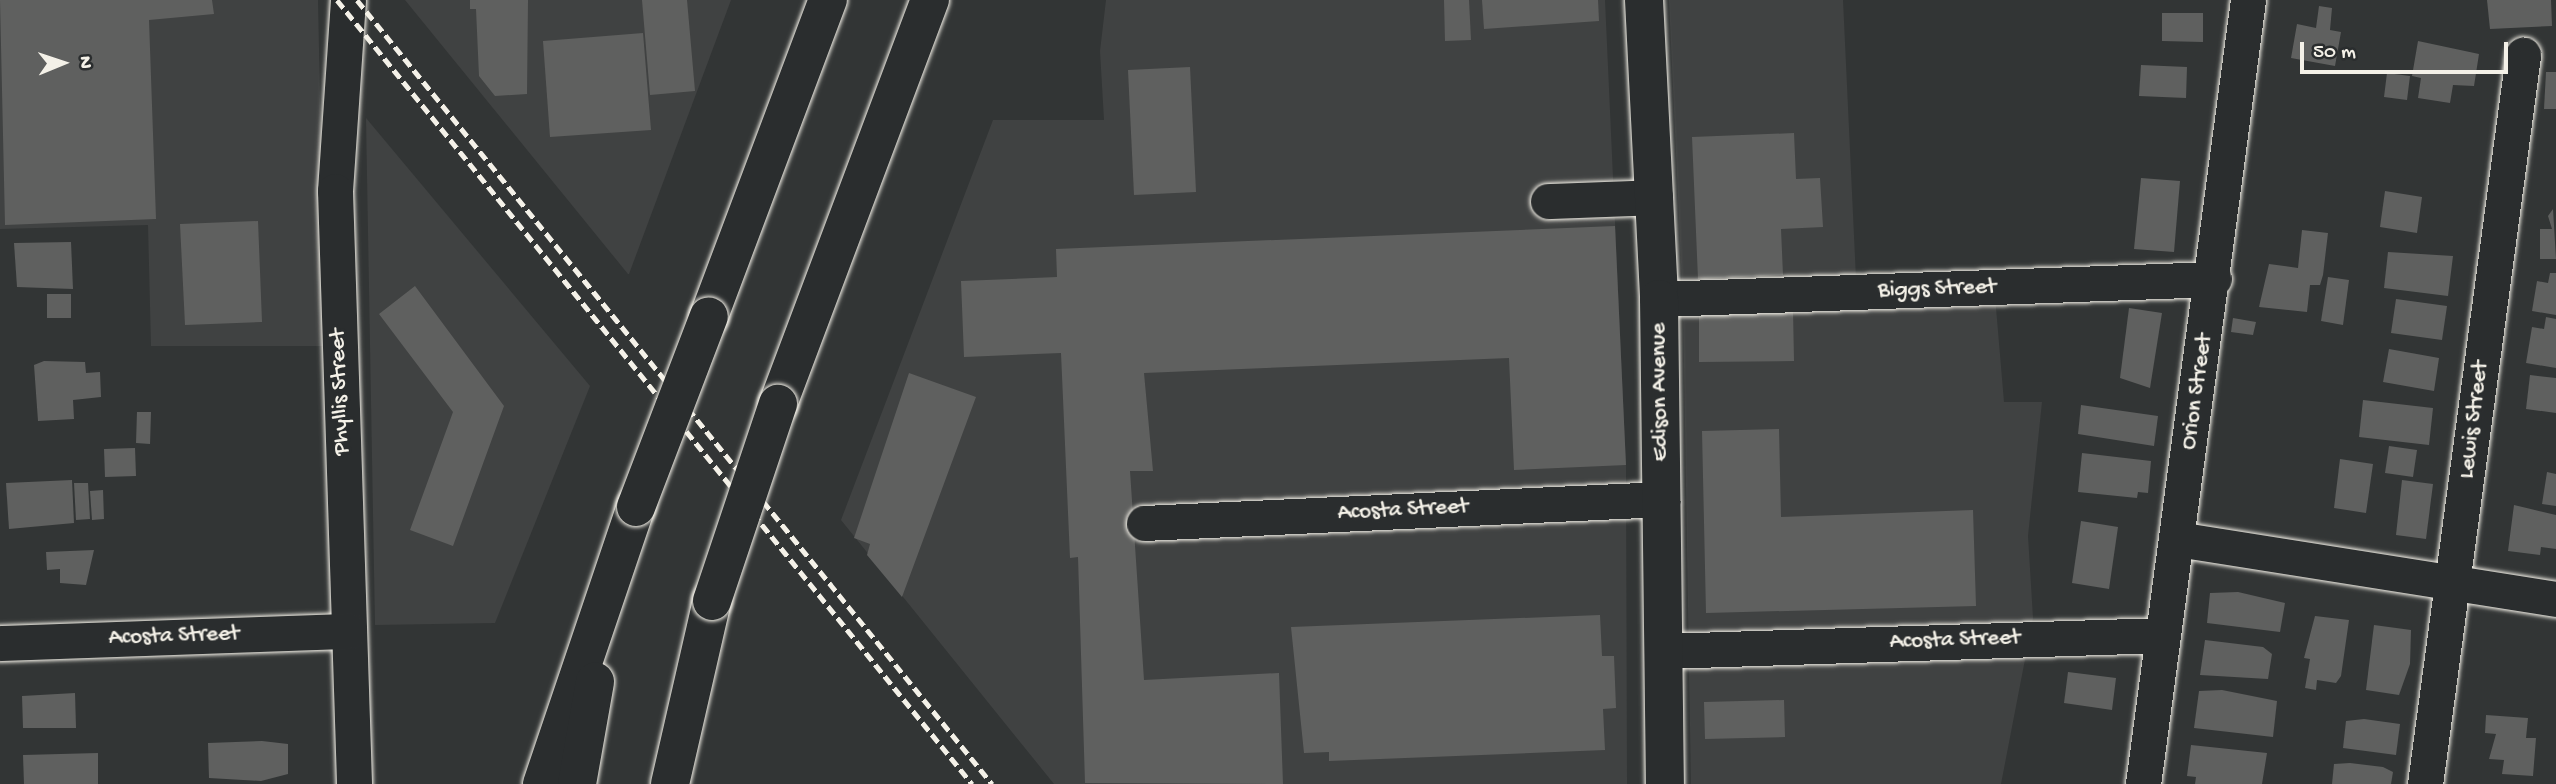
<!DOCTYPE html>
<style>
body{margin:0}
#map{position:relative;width:2556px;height:784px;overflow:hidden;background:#323535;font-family:"Gochi Hand",sans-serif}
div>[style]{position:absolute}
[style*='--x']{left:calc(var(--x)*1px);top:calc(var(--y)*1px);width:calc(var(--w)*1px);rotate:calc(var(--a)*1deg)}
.built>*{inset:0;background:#404242}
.building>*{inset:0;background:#5f605f}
.roads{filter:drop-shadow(0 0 2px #f4f1e8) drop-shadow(0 0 2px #f4f1e8)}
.minor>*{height:35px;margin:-17.5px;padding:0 17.5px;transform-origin:17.5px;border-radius:17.5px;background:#2a2d2e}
.major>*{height:38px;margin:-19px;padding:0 19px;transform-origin:19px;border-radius:19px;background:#2a2d2e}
.highway>*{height:38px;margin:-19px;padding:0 19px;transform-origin:19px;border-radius:19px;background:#2a2d2e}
.rail>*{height:5px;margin-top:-2.5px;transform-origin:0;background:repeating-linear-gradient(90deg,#f4f1e8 0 10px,transparent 0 15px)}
.bridges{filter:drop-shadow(0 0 2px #f4f1e8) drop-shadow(0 0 2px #f4f1e8)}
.highway-bridge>*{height:38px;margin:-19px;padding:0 19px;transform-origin:19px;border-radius:19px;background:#2a2d2e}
span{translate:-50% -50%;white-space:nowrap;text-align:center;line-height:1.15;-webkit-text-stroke:6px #2a2d2e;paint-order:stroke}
.street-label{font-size:23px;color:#f4f1e8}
.north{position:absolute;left:28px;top:28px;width:70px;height:70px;-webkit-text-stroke:5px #2a2d2e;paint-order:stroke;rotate:88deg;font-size:19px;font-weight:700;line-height:28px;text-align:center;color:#f4f1e8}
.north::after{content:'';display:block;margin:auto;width:24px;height:32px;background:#f4f1e8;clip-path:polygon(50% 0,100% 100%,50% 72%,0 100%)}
.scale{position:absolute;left:2300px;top:42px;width:208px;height:32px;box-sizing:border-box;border:4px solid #f4f1e8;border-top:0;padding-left:9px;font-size:21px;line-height:24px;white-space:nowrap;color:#f4f1e8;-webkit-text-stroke:5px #2a2d2e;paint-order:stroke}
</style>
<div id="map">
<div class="built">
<i style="clip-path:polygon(0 0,318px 0,325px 346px,151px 346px,148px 225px,0 229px)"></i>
<i style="clip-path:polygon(405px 0,731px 0,629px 274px,628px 274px)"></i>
<i style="clip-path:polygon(1106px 0,1605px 0,1626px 466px,1627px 784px,1054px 784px,841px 520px,993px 120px,1104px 120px,1100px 51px)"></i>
<i style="clip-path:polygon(1669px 0,1843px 0,1857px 300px,1995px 296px,2004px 402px,2042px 402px,2028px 536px,2033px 618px,2001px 784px,1691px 784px,1683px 306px)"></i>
<i style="clip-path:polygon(366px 118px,590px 386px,495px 623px,375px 625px)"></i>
</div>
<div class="building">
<i style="clip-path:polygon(0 0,212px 0,214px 14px,149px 20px,156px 219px,5px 225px)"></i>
<i style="clip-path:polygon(470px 0,528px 0,527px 94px,495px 96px,479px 76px,476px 9px,470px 9px)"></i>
<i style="clip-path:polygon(642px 0,687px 0,695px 91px,650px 95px)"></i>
<i style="clip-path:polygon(1444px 0,1469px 0,1471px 40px,1445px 41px)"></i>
<i style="clip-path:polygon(1482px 0,1598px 0,1599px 21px,1484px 29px)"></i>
<i style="clip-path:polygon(2487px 0,2551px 0,2552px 26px,2490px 29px)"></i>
<i style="clip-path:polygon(2319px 6px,2332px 8px,2330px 30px,2341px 32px,2335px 66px,2291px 58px,2297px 24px,2316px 28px)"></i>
<i style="clip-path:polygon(2162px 13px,2203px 13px,2203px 42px,2162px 41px)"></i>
<i style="clip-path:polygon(643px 33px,651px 130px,550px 137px,543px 41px)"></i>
<i style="clip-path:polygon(2418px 41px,2479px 54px,2474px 86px,2453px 85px,2450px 103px,2418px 98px,2421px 78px,2412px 76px)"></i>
<i style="clip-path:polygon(2141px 65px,2187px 67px,2186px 98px,2139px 96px)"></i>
<i style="clip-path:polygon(1190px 67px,1196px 192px,1134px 195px,1128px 70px)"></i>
<i style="clip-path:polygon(2546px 72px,2556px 72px,2556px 109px,2544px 109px)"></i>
<i style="clip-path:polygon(2387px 73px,2410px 76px,2407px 100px,2384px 97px)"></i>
<i style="clip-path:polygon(1794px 133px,1796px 179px,1820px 178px,1823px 227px,1781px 229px,1783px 275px,1698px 279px,1692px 137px)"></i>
<i style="clip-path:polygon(2141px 178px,2180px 181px,2174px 252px,2134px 249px)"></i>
<i style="clip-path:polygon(2385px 191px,2422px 197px,2417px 233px,2380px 227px)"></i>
<i style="clip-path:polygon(2553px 209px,2556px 259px,2540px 259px,2540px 229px,2552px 229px,2548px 216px)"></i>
<i style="clip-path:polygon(258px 221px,262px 322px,185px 325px,180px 224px)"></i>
<i style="clip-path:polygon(1615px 226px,1626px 465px,1514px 470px,1509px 358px,1144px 373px,1153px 471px,1130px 471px,1144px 680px,1279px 673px,1283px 784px,1085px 783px,1078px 557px,1070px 558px,1061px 353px,964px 357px,961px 281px,1057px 277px,1056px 249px)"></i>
<i style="clip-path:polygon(2302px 230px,2328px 233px,2323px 275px,2320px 285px,2310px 285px,2307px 312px,2259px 307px,2269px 264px,2298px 268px)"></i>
<i style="clip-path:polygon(71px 242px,73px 289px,17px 287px,14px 243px)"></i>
<i style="clip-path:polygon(2388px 252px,2453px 256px,2448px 296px,2384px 288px)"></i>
<i style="clip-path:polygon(2550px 273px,2556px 273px,2556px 315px,2532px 311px,2537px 281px,2548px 283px)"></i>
<i style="clip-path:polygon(2328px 277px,2349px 280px,2343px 325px,2321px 321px)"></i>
<i style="clip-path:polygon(415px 286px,504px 406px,453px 546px,410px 530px,453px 412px,379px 314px)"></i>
<i style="clip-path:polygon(47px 294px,71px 294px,71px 318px,47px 318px)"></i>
<i style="clip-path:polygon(2396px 299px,2447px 306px,2442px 340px,2391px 333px)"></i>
<i style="clip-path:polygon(2129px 308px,2162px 313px,2150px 388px,2120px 378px)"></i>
<i style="clip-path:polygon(1793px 311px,1794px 361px,1699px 362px,1699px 312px)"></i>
<i style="clip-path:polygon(2546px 317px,2556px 319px,2556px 368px,2526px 363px,2532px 327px,2544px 329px)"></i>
<i style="clip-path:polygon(2233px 318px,2256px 322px,2253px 335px,2231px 332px)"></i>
<i style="clip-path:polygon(2389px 349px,2439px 358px,2434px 391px,2383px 382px)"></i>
<i style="clip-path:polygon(44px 361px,85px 362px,86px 373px,100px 372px,101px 397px,73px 400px,74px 419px,38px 421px,34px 365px)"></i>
<i style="clip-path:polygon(909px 373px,976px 397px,902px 597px,867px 555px,870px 544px,854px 538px)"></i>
<i style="clip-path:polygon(2530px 375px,2556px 378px,2556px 413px,2526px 409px)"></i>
<i style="clip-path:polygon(2363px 400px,2433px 408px,2429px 445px,2359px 437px)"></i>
<i style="clip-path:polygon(2081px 405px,2158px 416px,2154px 446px,2078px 434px)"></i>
<i style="clip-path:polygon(137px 412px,151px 412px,150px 444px,136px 443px)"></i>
<i style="clip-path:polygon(1779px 429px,1781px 517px,1973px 510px,1976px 606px,1706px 613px,1702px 431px)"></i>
<i style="clip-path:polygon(2389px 446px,2417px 450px,2413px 477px,2385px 473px)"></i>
<i style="clip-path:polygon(135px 448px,136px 476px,105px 477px,104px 449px)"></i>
<i style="clip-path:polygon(2082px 453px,2151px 461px,2148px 493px,2138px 492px,2137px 498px,2078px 492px)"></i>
<i style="clip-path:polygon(2340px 459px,2373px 464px,2366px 513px,2334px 508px)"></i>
<i style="clip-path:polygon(2547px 472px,2556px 474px,2556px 506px,2542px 504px)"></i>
<i style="clip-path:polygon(72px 480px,74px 523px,9px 529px,6px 483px)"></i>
<i style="clip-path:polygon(2402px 480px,2433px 484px,2426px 539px,2396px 535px)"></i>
<i style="clip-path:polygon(74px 483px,88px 483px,90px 519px,76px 520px)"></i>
<i style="clip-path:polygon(103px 490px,104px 519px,92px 520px,90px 491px)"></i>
<i style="clip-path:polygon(2514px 505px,2556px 515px,2556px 549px,2541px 547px,2540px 555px,2508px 551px)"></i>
<i style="clip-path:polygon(2081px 521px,2118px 527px,2109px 589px,2072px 583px)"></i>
<i style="clip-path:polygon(94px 550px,86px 585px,60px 583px,60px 569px,47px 570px,46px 552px)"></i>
<i style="clip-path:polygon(2238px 592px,2285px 603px,2280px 632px,2207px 623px,2210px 593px)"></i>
<i style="clip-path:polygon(1600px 615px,1602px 656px,1614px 656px,1616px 708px,1603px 709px,1605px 750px,1329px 761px,1329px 752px,1304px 753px,1291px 627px)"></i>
<i style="clip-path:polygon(2315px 616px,2349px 620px,2341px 676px,2336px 683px,2317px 680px,2316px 690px,2305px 688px,2310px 659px,2304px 658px)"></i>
<i style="clip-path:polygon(2374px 625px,2411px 630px,2410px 664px,2399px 695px,2366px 690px)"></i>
<i style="clip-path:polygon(2205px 640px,2263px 647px,2272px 654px,2268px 679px,2200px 675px)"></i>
<i style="clip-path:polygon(2068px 672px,2116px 678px,2112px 710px,2064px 703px)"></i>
<i style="clip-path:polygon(2222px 690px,2277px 701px,2273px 737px,2194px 728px,2199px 691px)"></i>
<i style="clip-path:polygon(75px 693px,76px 728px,23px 728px,22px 696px)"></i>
<i style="clip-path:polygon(1784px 700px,1785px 737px,1705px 739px,1704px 702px)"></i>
<i style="clip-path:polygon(2486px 715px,2528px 718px,2526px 738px,2536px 738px,2533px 776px,2502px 774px,2504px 760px,2489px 759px,2496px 734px,2485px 733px)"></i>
<i style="clip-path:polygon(2364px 719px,2400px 724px,2396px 755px,2343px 748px,2346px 721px)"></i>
<i style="clip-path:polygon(262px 741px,288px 744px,288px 774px,261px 781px,209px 778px,208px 743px)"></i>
<i style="clip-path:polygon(2191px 745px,2267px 753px,2262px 784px,2195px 784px,2196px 777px,2187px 776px)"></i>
<i style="clip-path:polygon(98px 753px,98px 784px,24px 784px,23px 755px)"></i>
<i style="clip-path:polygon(2350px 763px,2383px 767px,2393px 772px,2391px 784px,2332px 784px,2334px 764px)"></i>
</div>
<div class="roads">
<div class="minor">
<i style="--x:348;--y:0;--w:191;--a:93.9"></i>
<i style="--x:335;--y:191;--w:593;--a:88.16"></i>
<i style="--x:1548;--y:201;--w:107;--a:-2.1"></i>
<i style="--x:1659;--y:299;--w:555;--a:-2.06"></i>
<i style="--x:1144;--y:523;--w:519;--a:-2.65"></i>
<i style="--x:2177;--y:539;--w:384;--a:9"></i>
<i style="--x:0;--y:643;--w:349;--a:-2"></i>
<i style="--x:1663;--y:651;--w:500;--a:-1.83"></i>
<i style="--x:2143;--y:784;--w:791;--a:-82.37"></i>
<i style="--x:2425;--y:784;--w:736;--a:-82.34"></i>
</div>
<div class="major">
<i style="--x:1644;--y:0;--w:299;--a:87.1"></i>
<i style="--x:1659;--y:299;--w:485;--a:89.3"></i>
</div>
<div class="highway">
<i style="--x:709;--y:316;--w:338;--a:-69.4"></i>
<i style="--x:778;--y:404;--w:432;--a:-69.4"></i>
<i style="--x:542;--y:784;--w:293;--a:-71.3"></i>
<i style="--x:577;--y:784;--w:104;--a:-80"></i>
<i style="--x:670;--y:784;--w:188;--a:-77.1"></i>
</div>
</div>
<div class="rail">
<i style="--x:337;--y:0;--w:1009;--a:50.99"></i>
<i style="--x:357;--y:0;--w:1009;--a:50.99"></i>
</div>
<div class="bridges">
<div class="highway-bridge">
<i style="--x:636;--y:507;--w:204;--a:-69.1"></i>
<i style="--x:712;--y:601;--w:208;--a:-71.5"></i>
</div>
</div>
<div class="street-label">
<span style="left:1937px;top:290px;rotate:-2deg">Biggs Street</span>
<span style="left:341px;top:392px;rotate:-92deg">Phyllis Street</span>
<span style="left:1661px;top:392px;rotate:-91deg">Edison Avenue</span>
<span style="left:2198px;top:392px;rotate:-82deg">Orion Street</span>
<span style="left:2475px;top:420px;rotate:-83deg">Lewis Street</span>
<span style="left:1403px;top:511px;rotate:-3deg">Acosta Street</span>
<span style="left:174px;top:637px;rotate:-2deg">Acosta Street</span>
<span style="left:1955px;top:641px;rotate:-2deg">Acosta Street</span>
</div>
<div class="north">N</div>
<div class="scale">50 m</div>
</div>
